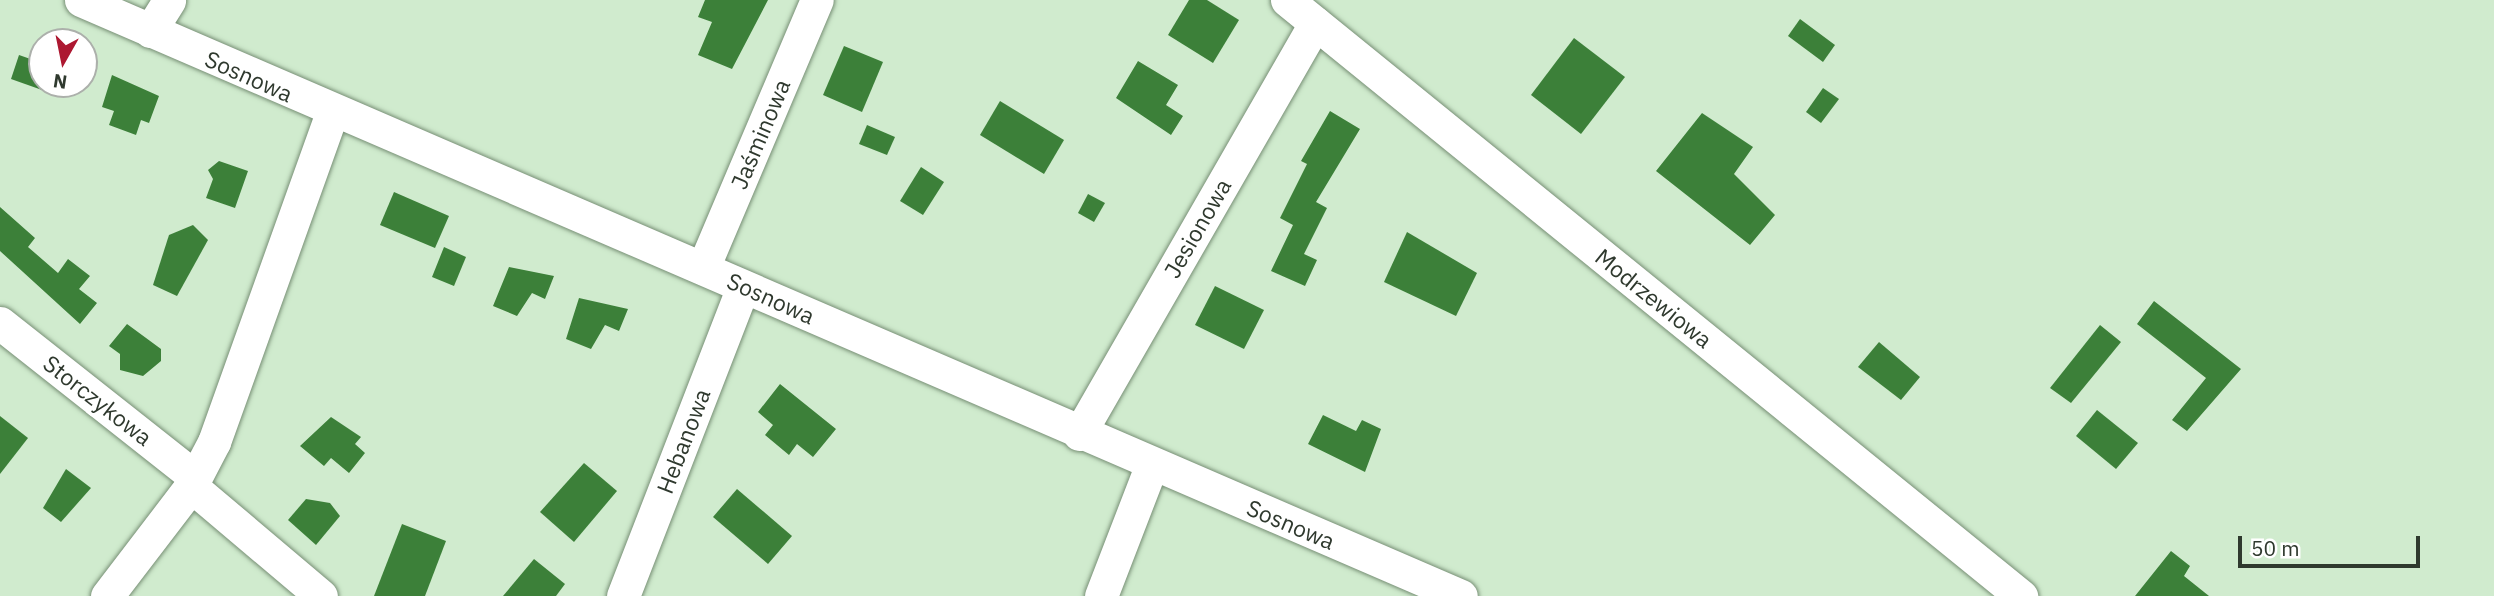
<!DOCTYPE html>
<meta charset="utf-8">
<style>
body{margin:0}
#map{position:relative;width:2494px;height:596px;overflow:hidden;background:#d0ebce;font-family:"IBM Plex Sans",sans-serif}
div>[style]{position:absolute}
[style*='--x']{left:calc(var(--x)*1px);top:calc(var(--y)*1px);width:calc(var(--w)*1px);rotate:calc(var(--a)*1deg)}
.building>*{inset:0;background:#3c8039}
.roads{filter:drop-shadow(0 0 2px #778f75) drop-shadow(0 0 2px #778f75)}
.minor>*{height:33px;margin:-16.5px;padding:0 16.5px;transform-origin:16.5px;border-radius:16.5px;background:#fff}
span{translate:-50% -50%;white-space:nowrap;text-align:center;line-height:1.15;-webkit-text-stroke:7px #fff;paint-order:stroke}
.street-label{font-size:23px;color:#2f392e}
.north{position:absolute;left:28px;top:28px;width:70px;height:70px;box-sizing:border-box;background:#fff;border:2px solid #acb0ab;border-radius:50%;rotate:189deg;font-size:19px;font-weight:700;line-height:28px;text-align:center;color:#2f392e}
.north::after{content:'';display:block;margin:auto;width:24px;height:32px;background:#ad1831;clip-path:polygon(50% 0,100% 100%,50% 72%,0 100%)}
.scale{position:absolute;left:2238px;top:536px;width:182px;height:32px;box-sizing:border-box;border:4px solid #2f392e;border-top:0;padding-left:9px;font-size:21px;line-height:24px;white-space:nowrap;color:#2f392e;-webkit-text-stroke:5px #fff;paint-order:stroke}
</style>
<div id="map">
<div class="building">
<i style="clip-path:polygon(705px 0,768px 0,732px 69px,698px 55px,712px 22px,698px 17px)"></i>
<i style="clip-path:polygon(1189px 0,1207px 0,1239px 20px,1213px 63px,1168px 35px)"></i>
<i style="clip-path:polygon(1800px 19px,1835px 45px,1823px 62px,1788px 36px)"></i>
<i style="clip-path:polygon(1574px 38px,1625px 77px,1581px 134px,1531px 95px)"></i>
<i style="clip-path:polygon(844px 46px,883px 62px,862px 112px,823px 95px)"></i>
<i style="clip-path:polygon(19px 55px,42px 63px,42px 90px,11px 79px)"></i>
<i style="clip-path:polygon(1138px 61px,1178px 85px,1166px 105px,1183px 116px,1171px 135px,1116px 98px)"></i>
<i style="clip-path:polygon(112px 75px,159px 96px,149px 123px,141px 120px,136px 135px,109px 125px,114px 111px,102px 107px)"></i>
<i style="clip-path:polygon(1823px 88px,1839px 99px,1821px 123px,1806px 112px)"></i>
<i style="clip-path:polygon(1000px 101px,1064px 140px,1044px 174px,980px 135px)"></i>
<i style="clip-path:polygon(1330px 111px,1360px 129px,1316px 202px,1327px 208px,1304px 254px,1317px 260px,1305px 286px,1271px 271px,1293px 225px,1280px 218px,1307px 164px,1301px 161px)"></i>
<i style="clip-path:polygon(1702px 113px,1753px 147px,1734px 174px,1775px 215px,1750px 245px,1656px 171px)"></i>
<i style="clip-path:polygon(867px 125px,895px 137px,887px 155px,859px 144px)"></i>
<i style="clip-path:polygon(219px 161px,248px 171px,235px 208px,206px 198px,213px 179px,208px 170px)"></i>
<i style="clip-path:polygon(921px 167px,944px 182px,923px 215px,900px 201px)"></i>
<i style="clip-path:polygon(394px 192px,449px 216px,435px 248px,380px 225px)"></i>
<i style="clip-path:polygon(1088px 194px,1105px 203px,1094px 222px,1078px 213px)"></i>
<i style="clip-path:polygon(0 207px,35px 238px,28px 247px,58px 273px,68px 259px,90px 276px,79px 289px,97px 303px,80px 324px,0 251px)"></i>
<i style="clip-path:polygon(193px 225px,208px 240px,177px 296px,153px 285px,169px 235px)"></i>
<i style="clip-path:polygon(1407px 232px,1477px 273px,1456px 316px,1384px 282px)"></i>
<i style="clip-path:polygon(444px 247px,466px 257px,454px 286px,432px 277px)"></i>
<i style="clip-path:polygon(509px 267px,554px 276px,545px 299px,532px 293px,517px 316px,493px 306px)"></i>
<i style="clip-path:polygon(1215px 286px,1264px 310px,1244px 349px,1195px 325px)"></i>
<i style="clip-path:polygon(579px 298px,628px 309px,619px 331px,605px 325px,591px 349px,566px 339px)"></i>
<i style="clip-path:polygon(2154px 301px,2241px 369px,2187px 431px,2172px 420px,2206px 378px,2137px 324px)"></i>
<i style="clip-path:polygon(127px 324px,161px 349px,161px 361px,143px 376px,120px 370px,120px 354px,109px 346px)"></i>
<i style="clip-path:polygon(2100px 325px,2121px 342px,2071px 403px,2050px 388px)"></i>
<i style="clip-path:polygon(1879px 342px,1920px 377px,1901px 400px,1858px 367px)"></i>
<i style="clip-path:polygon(780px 384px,836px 429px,813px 457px,797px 444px,789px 455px,765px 435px,773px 425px,758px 412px)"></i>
<i style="clip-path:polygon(2097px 410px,2138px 443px,2116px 469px,2076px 436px)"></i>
<i style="clip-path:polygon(1323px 415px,1356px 431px,1362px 420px,1381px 429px,1365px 472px,1308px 444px)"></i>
<i style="clip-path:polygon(0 416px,28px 438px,0 474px)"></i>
<i style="clip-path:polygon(331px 417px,361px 437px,355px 444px,365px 453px,349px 473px,331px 458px,324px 466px,300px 446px)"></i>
<i style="clip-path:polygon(584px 463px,617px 491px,574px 542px,540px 512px)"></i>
<i style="clip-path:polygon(66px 469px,91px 488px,61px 522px,43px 508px)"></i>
<i style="clip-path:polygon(737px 489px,792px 536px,768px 564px,713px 517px)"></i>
<i style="clip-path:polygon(306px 499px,330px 503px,340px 516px,316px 545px,288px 520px)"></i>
<i style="clip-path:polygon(402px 524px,446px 541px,425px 596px,374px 596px)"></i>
<i style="clip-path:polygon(2171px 551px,2190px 566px,2184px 576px,2209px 596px,2135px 596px)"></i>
<i style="clip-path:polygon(534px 559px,565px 584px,556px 596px,503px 596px)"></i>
</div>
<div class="roads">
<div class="minor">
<i style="--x:81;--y:0;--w:1503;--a:23.36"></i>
<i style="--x:1287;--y:0;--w:946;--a:39.08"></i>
<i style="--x:150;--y:31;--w:36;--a:-58"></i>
<i style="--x:703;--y:268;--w:291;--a:-67"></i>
<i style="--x:0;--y:323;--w:248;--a:38.3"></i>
<i style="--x:1079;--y:434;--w:474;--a:-60.1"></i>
<i style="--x:191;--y:486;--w:170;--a:40.2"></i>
<i style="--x:107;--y:596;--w:138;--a:-52.6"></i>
<i style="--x:191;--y:486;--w:50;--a:-62.4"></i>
<i style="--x:214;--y:442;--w:350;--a:-70.3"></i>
<i style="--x:623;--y:596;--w:332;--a:-68.8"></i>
<i style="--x:1101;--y:596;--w:142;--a:-68.9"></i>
</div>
</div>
<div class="street-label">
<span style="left:249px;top:76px;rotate:24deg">Sosnowa</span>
<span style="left:760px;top:134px;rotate:-67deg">Jaśminowa</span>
<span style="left:1197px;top:228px;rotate:-60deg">Jesionowa</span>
<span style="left:771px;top:298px;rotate:24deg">Sosnowa</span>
<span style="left:1654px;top:298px;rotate:39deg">Modrzewiowa</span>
<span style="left:98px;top:400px;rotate:38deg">Storczykowa</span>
<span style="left:683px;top:441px;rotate:-69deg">Hebanowa</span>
<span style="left:1291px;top:524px;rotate:23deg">Sosnowa</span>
</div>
<div class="north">N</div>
<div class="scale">50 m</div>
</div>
